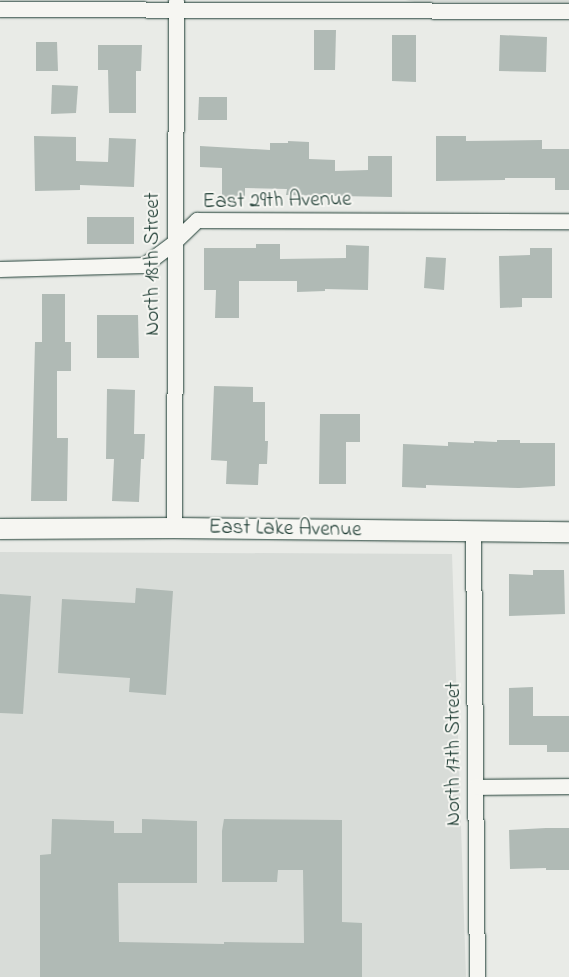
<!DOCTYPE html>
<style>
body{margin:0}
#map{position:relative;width:569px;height:977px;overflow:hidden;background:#e9ebe7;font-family:"Indie Flower",sans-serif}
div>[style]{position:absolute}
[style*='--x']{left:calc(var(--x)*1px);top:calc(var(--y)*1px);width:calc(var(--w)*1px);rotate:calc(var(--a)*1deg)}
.built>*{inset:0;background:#d8dcd8}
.building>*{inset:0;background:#b0bab5}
.roads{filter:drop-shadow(0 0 1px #1f3d34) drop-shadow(0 0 1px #1f3d34)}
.minor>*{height:15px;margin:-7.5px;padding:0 7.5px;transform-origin:7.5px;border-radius:7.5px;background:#f6f6f2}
.tertiary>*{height:20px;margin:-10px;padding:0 10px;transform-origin:10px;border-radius:10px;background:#f6f6f2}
span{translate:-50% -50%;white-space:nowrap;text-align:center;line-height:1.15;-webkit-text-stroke:4px #f6f6f2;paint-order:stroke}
.street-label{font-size:21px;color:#1f3d34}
</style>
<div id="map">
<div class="built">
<i style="clip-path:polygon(405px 0,569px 0,569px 3px,415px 2px)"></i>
<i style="clip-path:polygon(0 552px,452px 554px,466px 977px,0 977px)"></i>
</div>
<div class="building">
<i style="clip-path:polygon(314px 30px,336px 30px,335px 70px,314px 70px)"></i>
<i style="clip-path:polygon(392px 35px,416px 35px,416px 82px,392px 81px)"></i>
<i style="clip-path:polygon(500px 35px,547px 37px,546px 72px,499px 71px)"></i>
<i style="clip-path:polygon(36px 42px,57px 42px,58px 71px,36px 71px)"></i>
<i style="clip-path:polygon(98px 45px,142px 45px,141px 71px,136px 71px,136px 113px,109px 113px,108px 70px,98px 70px)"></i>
<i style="clip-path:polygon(52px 85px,78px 86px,76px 113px,51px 114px)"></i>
<i style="clip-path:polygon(199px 97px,227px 97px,227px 120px,198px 120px)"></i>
<i style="clip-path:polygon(34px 136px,76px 137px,76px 161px,108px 162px,109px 138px,136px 139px,134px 187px,80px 185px,80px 190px,35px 191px)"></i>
<i style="clip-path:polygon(436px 136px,466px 136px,466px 141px,542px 140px,542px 149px,569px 149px,569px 190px,555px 190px,555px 178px,505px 178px,505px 180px,436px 181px)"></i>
<i style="clip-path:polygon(288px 141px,309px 142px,309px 159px,335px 160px,335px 171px,368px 170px,368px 156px,392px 156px,392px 197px,286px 195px,287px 189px,245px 188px,245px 199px,222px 198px,222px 168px,200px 167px,200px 146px,270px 150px,270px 143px,288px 143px)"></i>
<i style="clip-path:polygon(87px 217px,134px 217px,134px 244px,87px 244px)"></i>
<i style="clip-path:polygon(256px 244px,280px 244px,280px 259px,346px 258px,346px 245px,369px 246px,368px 290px,325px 289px,325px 291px,297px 292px,297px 281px,239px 281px,239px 318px,215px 318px,216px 290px,204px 290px,204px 248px,256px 248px)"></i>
<i style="clip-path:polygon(530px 248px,552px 248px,552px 298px,522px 298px,522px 307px,500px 308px,499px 256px,530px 255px)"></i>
<i style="clip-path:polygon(426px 257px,446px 258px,444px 290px,424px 288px)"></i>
<i style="clip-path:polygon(42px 294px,65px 294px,65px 342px,71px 342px,71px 371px,57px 371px,57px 438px,68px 438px,67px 501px,31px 501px,35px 342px,42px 342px)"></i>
<i style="clip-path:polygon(97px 315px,138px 315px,139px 358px,97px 358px)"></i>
<i style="clip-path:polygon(214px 386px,253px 387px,253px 402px,265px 402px,265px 441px,268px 441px,267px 464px,259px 464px,258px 485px,226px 484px,227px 461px,211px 460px)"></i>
<i style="clip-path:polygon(107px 389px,135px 390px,134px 434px,145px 434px,144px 459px,141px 459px,139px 502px,112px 501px,114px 459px,106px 459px)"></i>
<i style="clip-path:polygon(320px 414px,360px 414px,360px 442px,346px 442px,346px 484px,319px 484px)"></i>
<i style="clip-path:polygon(497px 440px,520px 440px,520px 443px,555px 443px,555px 486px,519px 488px,426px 485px,426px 488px,402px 487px,403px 444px,448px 446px,448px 442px,474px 443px,474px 441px,497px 442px)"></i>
<i style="clip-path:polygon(533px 570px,564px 570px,565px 614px,509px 616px,509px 574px,533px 575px)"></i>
<i style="clip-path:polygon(136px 588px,173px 591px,166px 695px,129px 692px,130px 678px,58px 673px,62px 599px,135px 603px)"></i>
<i style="clip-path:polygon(0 594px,31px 596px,23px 714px,0 713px)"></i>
<i style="clip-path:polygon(533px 687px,533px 716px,569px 716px,569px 752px,547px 752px,547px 745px,509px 745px,509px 688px)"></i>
<i style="clip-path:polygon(52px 819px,114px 821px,114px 833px,142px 833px,142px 819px,197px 821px,197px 883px,118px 883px,119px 942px,224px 944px,224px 942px,304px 943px,303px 870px,278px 870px,277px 882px,222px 882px,222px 831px,224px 819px,342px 820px,342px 922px,362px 923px,362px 977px,40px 977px,40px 855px,51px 854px)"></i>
<i style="clip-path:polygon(546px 828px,569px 828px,569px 870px,546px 870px,546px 868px,510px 869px,509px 830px)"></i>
</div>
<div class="roads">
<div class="minor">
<i style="--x:0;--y:9;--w:569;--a:0.2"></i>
<i style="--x:0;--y:269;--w:144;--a:-1.6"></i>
<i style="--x:144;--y:265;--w:38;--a:-37"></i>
<i style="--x:174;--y:242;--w:32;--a:-44"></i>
<i style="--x:197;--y:220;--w:372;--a:0.2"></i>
<i style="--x:174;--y:528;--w:527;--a:-89.78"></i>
<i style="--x:473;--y:531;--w:446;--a:89.5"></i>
<i style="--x:475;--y:787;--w:94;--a:-0.6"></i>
</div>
<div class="tertiary">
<i style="--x:0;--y:529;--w:174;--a:-0.3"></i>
<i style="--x:174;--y:528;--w:395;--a:0.6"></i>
</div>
</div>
<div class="street-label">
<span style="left:277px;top:201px;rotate:-1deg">East 29th Avenue</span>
<span style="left:153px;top:264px;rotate:-90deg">North 18th Street</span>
<span style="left:285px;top:529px;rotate:1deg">East Lake Avenue</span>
<span style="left:454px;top:754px;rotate:-90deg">North 17th Street</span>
</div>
</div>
